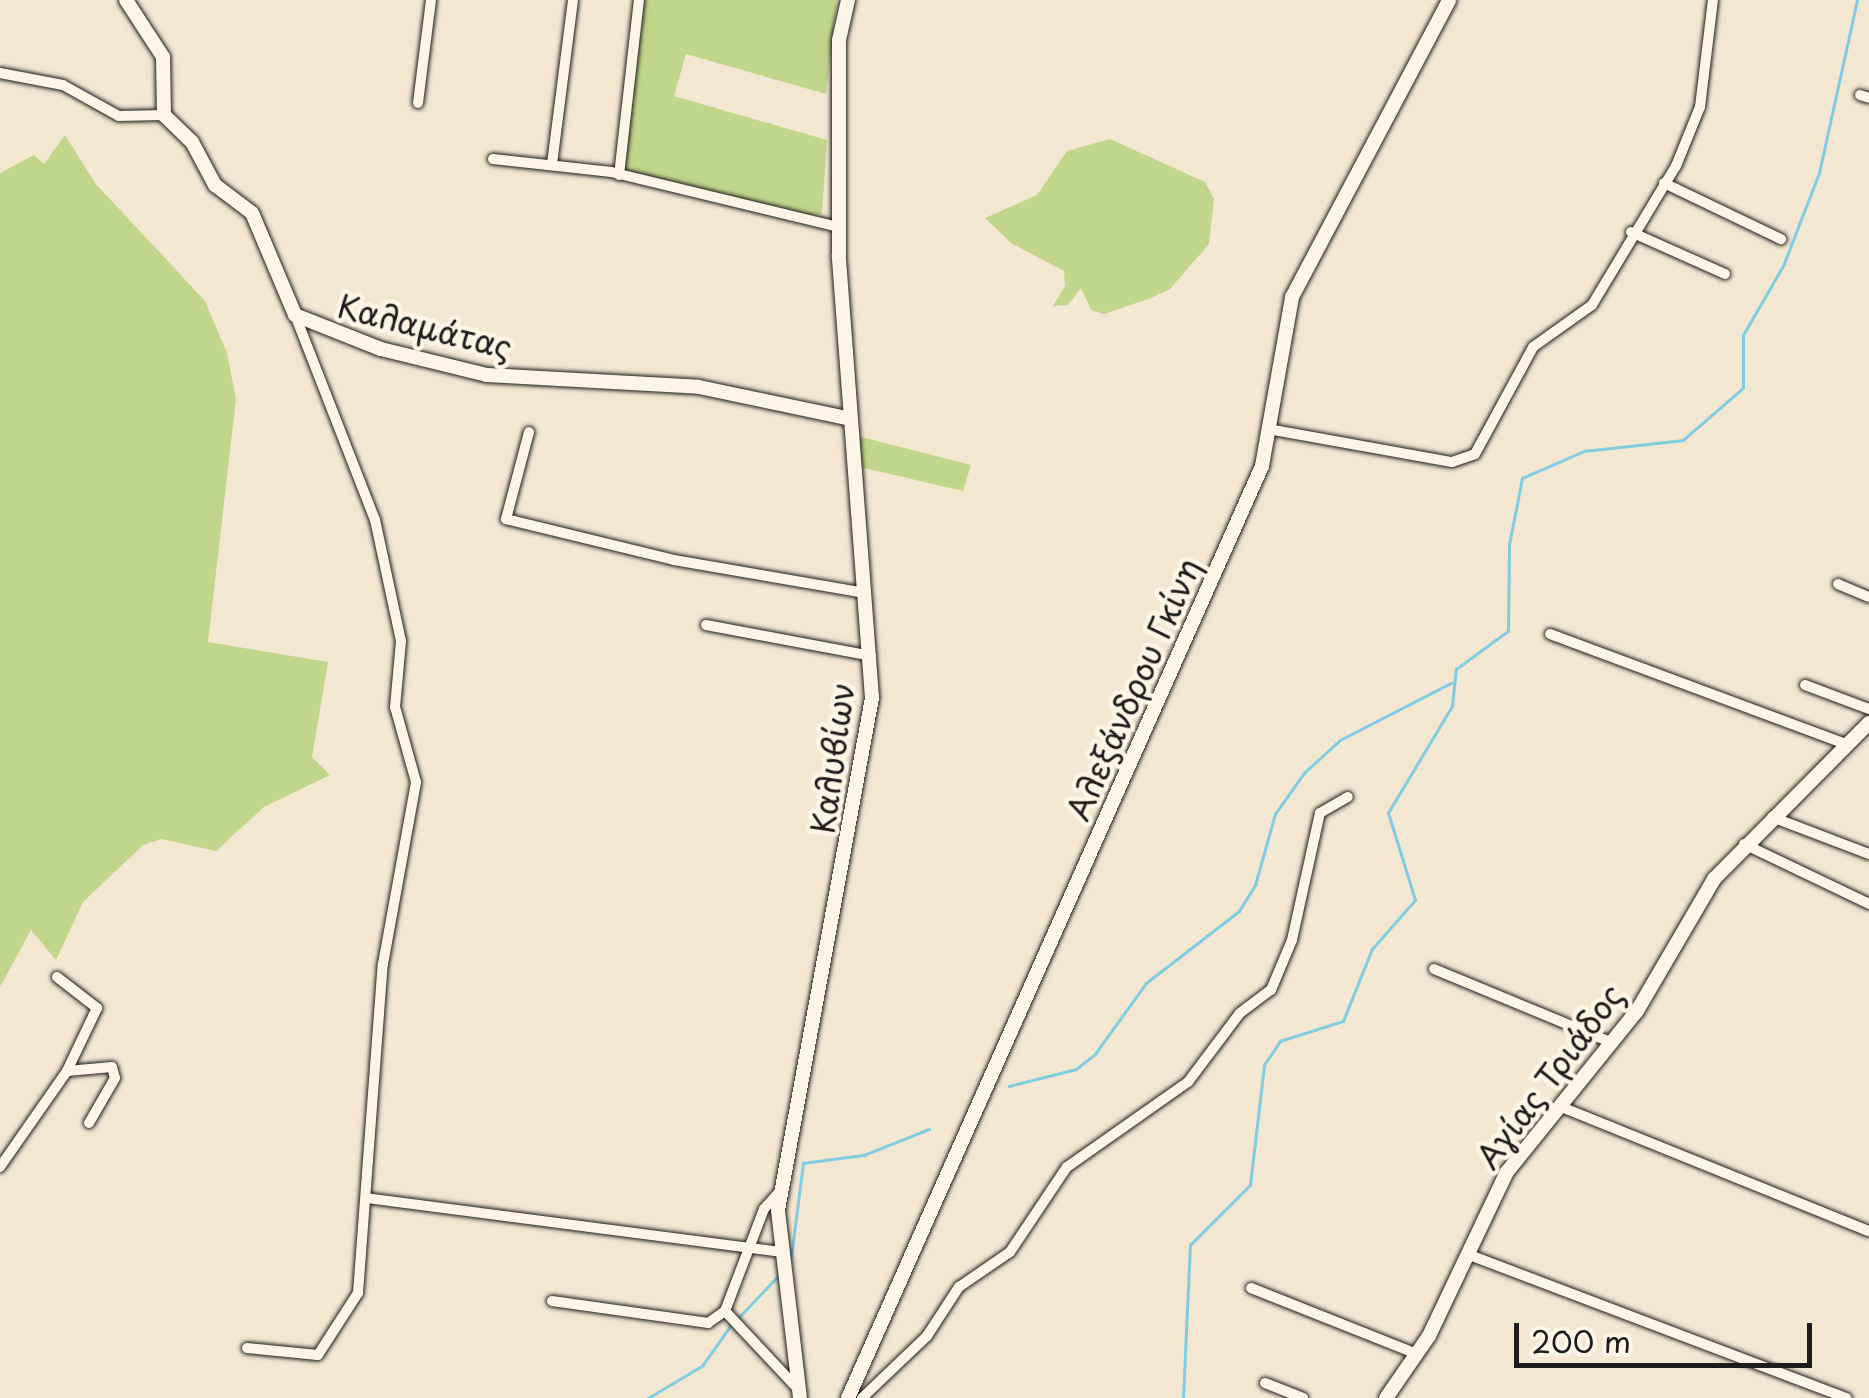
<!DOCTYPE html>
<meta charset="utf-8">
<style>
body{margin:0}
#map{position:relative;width:1869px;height:1398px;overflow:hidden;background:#f3e7d2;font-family:"Playpen Sans",sans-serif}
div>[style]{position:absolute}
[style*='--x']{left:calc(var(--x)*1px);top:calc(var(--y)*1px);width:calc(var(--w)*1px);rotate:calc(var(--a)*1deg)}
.green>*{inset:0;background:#c2d68b}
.stream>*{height:2.5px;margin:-1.25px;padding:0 1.25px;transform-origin:1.25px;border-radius:1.25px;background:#80cce0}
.roads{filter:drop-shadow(0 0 2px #1c1c1c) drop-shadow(0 0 2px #1c1c1c)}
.street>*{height:10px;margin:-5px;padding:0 5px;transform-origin:5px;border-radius:5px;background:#fcf5e5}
.secondary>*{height:14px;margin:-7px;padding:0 7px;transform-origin:7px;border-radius:7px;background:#fcf5e5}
span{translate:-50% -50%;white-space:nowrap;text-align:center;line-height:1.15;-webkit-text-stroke:9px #fcf5e5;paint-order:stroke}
.street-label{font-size:32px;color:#1c1c1c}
.scale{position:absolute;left:1514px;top:1323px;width:298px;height:45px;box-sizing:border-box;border:5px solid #1c1c1c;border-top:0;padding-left:12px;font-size:30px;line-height:35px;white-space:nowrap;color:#1c1c1c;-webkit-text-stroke:8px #fcf5e5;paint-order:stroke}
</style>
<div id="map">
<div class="green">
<i style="clip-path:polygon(644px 0,837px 0,826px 94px,686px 54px,674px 96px,827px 140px,822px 214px,799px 217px,623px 174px)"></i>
<i style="clip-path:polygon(65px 135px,95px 183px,205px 301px,227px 353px,236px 399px,208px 642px,328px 662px,312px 757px,330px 775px,264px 807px,216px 851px,161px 839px,143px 845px,83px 902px,56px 960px,31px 930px,0 987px,0 173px,34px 155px,44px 164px)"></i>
<i style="clip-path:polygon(1110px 139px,1205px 182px,1214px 199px,1209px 244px,1170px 289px,1151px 298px,1104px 314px,1091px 310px,1081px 288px,1068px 305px,1053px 306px,1065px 286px,1064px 271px,1011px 243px,985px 218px,1037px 195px,1067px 151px)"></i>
<i style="clip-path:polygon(858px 436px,971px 465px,963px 491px,860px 467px)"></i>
</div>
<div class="stream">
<i style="--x:1009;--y:1086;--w:69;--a:-14.2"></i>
<i style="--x:1076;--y:1069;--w:24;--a:-38"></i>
<i style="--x:1095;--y:1054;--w:87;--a:-54.3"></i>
<i style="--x:1146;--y:983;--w:118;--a:-37.7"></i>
<i style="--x:1239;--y:911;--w:31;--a:-58"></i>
<i style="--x:1255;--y:885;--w:74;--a:-74.3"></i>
<i style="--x:1275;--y:814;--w:50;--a:-54.7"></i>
<i style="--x:1304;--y:773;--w:49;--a:-42.5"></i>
<i style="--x:1340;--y:740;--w:125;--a:-27.2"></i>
<i style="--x:791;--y:1257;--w:95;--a:-82.7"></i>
<i style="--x:803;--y:1163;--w:62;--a:-7.5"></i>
<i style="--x:864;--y:1155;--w:70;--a:-21.8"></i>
<i style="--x:739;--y:1317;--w:57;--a:-46.4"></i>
<i style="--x:648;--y:1398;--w:63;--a:-30.7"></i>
<i style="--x:702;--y:1366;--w:54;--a:-54.8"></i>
<i style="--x:1183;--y:1398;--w:153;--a:-87.4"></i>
<i style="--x:1190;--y:1245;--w:85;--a:-45"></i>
<i style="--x:1250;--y:1185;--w:121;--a:-83.3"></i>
<i style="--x:1264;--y:1065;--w:29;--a:-56"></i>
<i style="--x:1280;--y:1041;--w:66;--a:-17.6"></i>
<i style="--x:1343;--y:1021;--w:78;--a:-68.1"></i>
<i style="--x:1372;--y:949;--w:65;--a:-48.7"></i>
<i style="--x:1415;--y:900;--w:91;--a:-107.2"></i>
<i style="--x:1388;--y:813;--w:125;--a:-59.1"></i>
<i style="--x:1452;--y:706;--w:37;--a:-84"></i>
<i style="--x:1456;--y:669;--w:64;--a:-36.2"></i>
<i style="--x:1508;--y:631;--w:86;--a:-89.3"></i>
<i style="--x:1509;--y:545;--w:68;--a:-79"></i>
<i style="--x:1522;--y:478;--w:68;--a:-23.5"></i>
<i style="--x:1584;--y:451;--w:100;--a:-6.3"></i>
<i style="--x:1683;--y:440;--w:79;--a:-40.9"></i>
<i style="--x:1743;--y:388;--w:53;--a:-90"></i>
<i style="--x:1743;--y:335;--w:80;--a:-59.9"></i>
<i style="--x:1783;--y:266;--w:100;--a:-68.8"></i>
<i style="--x:1819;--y:173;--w:177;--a:-77.6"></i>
</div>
<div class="roads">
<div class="street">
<i style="--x:0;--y:73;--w:64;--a:10.8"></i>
<i style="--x:63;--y:85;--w:64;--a:29"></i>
<i style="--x:119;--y:116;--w:45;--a:-1.3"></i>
<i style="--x:1860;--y:95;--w:9;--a:18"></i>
<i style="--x:418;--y:103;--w:104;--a:-82.8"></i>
<i style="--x:493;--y:159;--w:119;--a:6.3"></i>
<i style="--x:611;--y:172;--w:235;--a:13.6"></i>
<i style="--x:552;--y:164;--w:165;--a:-82.7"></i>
<i style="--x:619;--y:175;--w:176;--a:-83.5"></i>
<i style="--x:1664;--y:183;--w:130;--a:25.6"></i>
<i style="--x:1631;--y:232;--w:103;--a:24.1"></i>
<i style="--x:1268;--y:429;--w:187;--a:10.2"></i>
<i style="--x:1452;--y:462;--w:24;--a:-19"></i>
<i style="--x:1475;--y:454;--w:122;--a:-61.5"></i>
<i style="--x:1533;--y:347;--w:72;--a:-35.4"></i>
<i style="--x:1592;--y:305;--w:162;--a:-58.9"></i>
<i style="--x:1676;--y:166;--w:64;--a:-67.9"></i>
<i style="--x:1700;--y:107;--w:108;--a:-83.1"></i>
<i style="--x:529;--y:432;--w:90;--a:104.8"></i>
<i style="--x:506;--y:519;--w:173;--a:13.7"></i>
<i style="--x:674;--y:560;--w:194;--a:9.8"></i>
<i style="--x:1838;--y:584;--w:34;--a:23"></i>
<i style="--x:706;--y:625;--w:168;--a:10.6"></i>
<i style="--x:1550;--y:634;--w:319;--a:20.4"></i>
<i style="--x:1805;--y:685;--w:68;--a:20.6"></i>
<i style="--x:1772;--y:817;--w:104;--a:20.9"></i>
<i style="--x:1744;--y:844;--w:139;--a:25.6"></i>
<i style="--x:1434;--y:969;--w:194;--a:22.5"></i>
<i style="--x:57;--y:977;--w:51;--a:37.8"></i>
<i style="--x:97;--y:1008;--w:70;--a:115.5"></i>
<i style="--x:1559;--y:1106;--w:334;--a:22"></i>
<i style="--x:0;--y:1167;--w:117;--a:-55.1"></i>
<i style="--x:67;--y:1071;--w:45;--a:-5.1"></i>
<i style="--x:112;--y:1067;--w:11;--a:75"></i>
<i style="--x:115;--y:1078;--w:52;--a:120"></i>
<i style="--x:366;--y:1198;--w:417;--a:7.4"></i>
<i style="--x:1467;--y:1254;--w:406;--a:20.8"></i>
<i style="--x:1251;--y:1288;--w:179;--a:21.7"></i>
<i style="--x:552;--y:1301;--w:158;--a:8"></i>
<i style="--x:708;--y:1323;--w:21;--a:-35"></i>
<i style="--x:725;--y:1311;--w:109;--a:-69.1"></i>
<i style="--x:764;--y:1209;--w:24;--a:-48"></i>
<i style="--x:725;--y:1311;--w:108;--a:46.9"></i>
<i style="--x:247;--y:1348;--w:71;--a:5.6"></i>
<i style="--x:318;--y:1355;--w:74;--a:-57.2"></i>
<i style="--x:358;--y:1293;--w:330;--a:-85.7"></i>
<i style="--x:383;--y:964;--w:185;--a:-79.7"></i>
<i style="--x:416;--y:782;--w:78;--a:-105.6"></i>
<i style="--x:395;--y:707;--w:66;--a:-84.8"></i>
<i style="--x:401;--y:641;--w:124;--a:-102.1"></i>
<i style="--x:375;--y:520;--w:220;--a:-111.3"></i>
<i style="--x:1265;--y:1383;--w:41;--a:21.5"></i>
<i style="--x:862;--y:1398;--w:90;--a:-43.6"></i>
<i style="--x:927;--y:1336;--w:59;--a:-56.9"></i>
<i style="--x:959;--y:1287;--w:62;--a:-34.5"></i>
<i style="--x:1010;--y:1252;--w:102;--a:-56.2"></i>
<i style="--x:1067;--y:1167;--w:148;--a:-35.1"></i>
<i style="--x:1188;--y:1082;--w:86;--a:-53"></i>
<i style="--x:1240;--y:1013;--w:39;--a:-37"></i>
<i style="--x:1271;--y:990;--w:54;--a:-67.2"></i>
<i style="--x:1292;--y:940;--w:130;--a:-77.6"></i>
<i style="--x:1320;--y:813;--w:32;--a:-30"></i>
</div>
<div class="secondary">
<i style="--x:126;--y:0;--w:68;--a:57"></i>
<i style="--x:163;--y:57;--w:58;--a:89"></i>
<i style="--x:164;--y:115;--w:39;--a:44"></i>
<i style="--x:192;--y:142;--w:49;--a:61.9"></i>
<i style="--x:215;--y:185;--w:46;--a:37.1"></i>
<i style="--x:252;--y:213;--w:111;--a:67.1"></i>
<i style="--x:295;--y:315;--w:92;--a:21.6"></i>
<i style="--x:381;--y:349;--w:109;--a:13.8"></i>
<i style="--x:487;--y:375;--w:212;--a:3.2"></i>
<i style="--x:699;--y:387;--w:155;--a:11.9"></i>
<i style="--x:800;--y:1398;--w:189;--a:-96.7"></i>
<i style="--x:778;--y:1210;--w:521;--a:-79.6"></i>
<i style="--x:872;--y:698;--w:444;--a:-94.3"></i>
<i style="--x:839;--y:255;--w:215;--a:-90"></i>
<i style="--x:839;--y:40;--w:41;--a:-77.3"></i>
<i style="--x:848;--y:1398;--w:1020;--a:-66.05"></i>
<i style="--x:1262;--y:466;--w:172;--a:-79.9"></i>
<i style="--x:1292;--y:297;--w:336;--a:-62.1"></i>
<i style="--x:1386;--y:1398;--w:75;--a:-55.3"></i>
<i style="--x:1429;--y:1336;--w:182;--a:-64.6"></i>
<i style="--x:1507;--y:1172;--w:207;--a:-51.1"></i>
<i style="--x:1637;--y:1011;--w:153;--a:-59.7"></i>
<i style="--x:1714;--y:879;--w:220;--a:-45.2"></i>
</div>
</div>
<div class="street-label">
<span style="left:425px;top:326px;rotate:14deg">Καλαμάτας</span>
<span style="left:1133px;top:689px;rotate:-66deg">Αλεξάνδρου Γκίνη</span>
<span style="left:832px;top:758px;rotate:-82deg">Καλυβίων</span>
<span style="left:1549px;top:1076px;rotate:-53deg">Αγίας Τριάδος</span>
</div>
<div class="scale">200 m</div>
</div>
